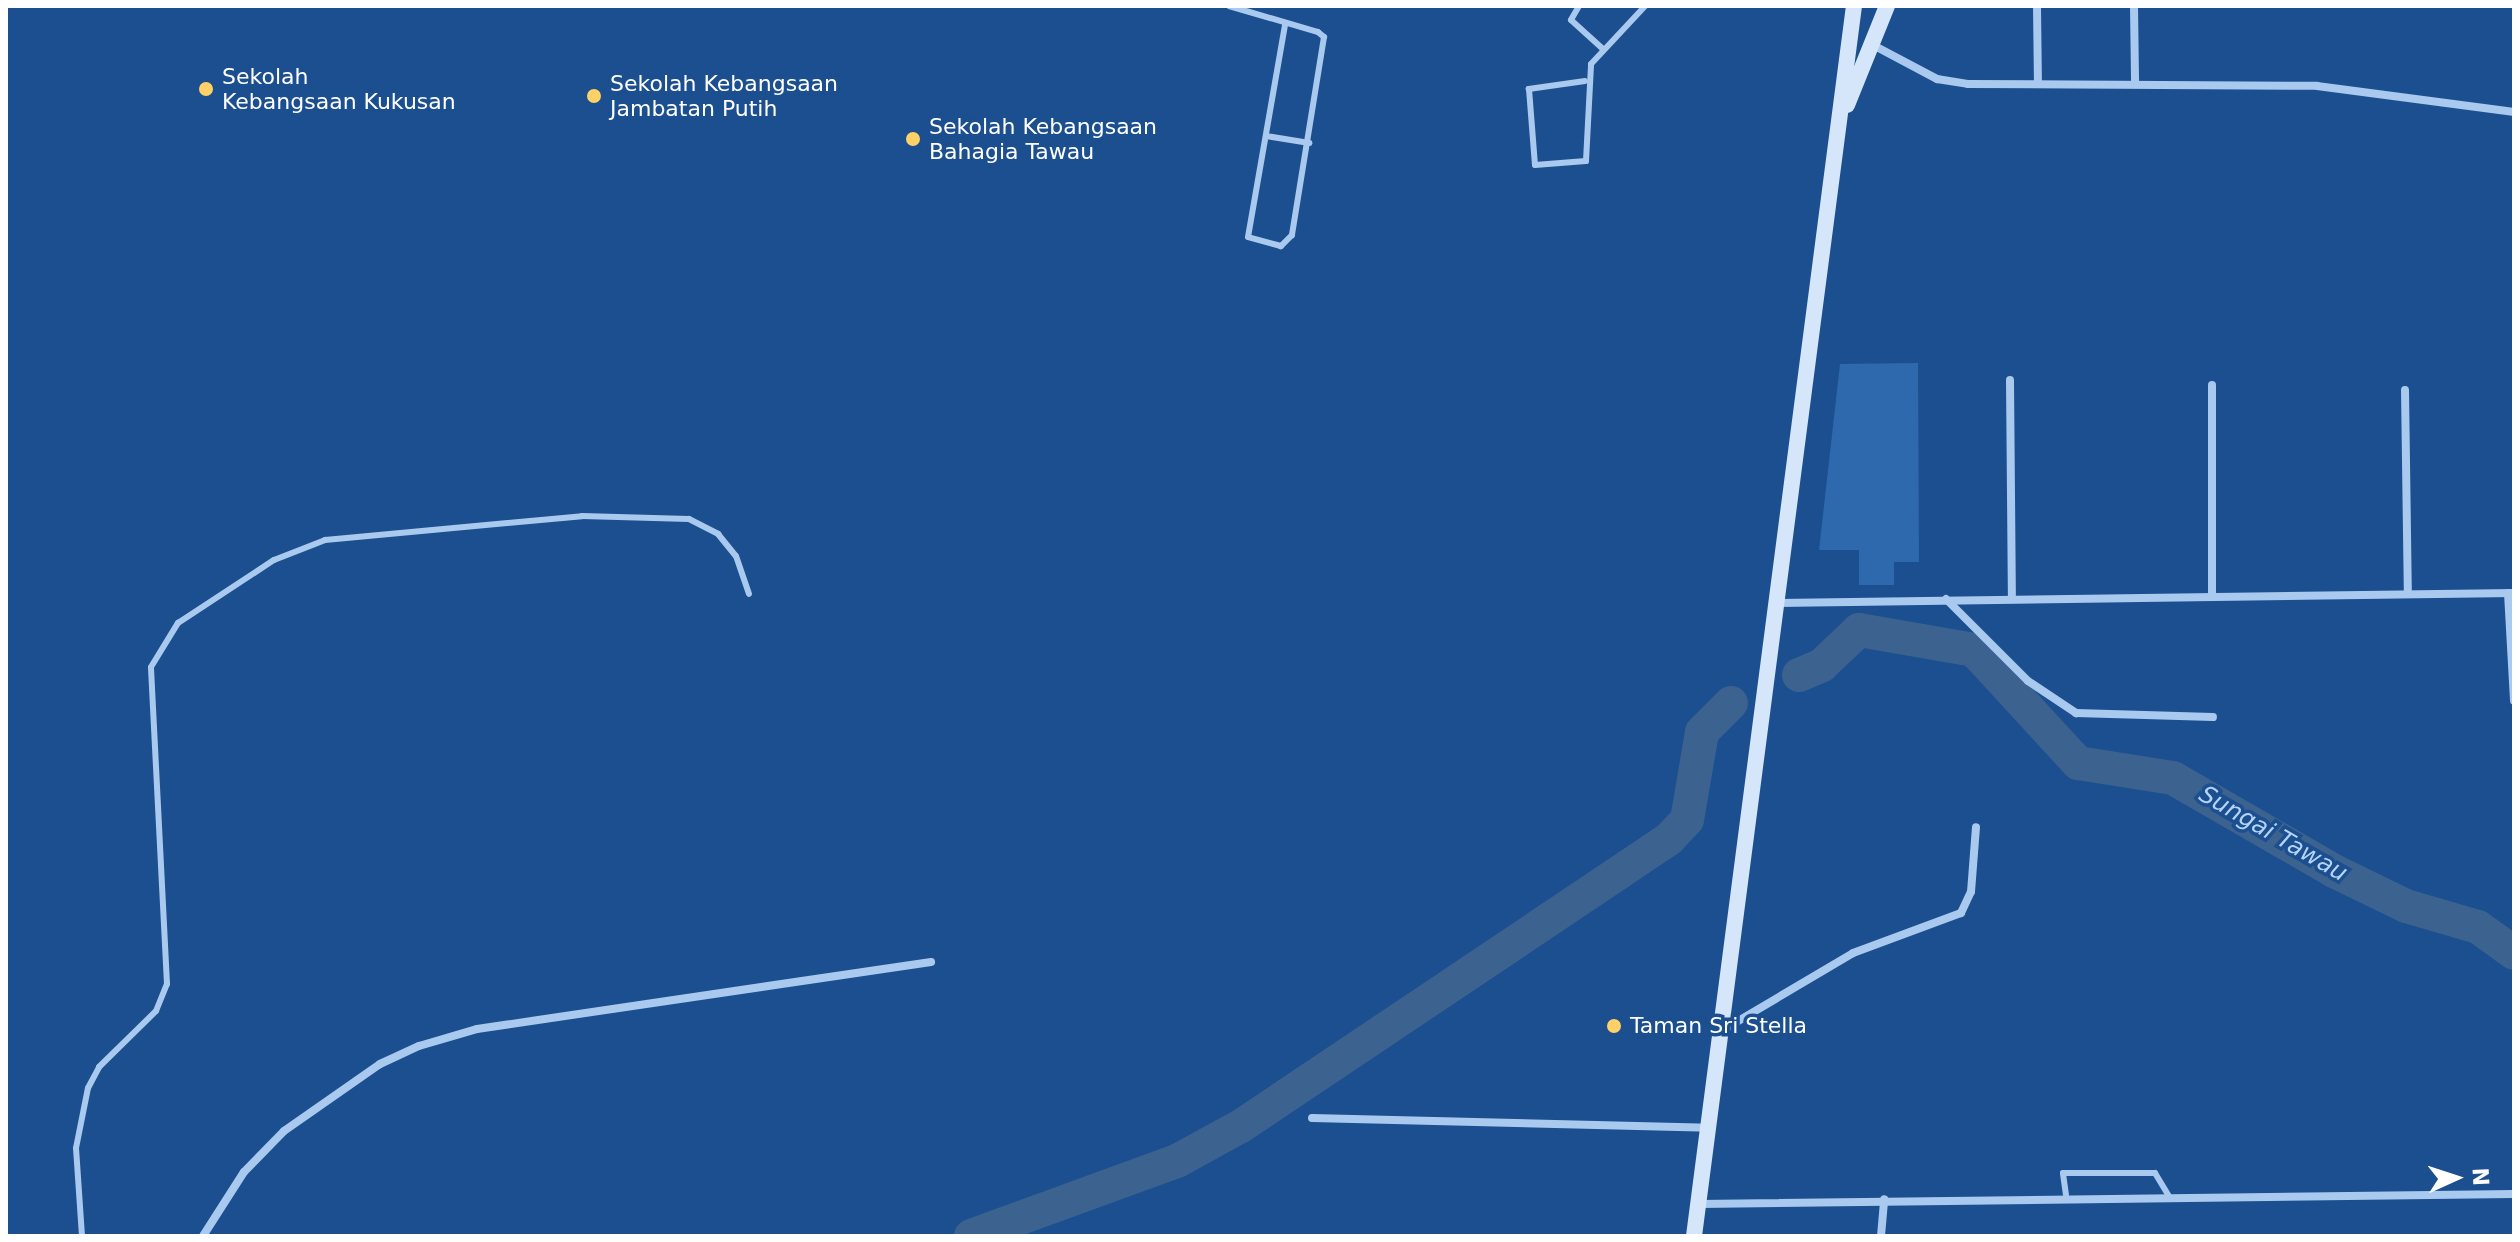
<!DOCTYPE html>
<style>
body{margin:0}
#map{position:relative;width:2520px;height:1242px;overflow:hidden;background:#1b4f8f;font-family:"DejaVu Sans",sans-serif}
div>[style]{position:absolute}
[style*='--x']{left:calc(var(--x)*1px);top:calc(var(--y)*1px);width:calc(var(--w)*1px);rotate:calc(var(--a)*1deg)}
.green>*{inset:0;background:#2e69ad}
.river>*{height:34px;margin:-17px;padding:0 17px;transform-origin:17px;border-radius:17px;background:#3c6290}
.lane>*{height:6px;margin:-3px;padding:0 3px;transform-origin:3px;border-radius:3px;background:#a9c9ee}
.street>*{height:8px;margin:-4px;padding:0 4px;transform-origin:4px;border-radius:4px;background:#a9c9ee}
.secondary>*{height:16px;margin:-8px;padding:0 8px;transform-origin:8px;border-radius:8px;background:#d6e6fa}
.dots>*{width:22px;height:22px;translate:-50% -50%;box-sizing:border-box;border:4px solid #1b4f8f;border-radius:50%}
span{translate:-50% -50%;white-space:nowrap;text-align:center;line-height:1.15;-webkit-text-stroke:7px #1b4f8f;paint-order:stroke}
.poi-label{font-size:22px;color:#fff}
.left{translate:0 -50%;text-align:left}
.water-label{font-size:24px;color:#b5d3f5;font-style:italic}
.frame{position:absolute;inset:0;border:8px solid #fff;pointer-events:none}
.north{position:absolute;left:2416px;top:1138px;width:80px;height:80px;-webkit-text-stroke:6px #1b4f8f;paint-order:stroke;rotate:87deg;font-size:22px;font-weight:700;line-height:32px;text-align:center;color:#fff}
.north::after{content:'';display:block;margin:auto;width:28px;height:36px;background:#fff;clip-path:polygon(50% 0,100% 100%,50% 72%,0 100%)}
</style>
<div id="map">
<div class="green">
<i style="clip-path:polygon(1918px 363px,1919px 562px,1894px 562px,1894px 585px,1859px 585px,1859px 550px,1819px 550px,1840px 364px)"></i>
</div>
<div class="river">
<i style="--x:1799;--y:675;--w:25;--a:-23"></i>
<i style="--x:1822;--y:665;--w:51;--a:-43.4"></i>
<i style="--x:1859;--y:630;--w:117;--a:9.9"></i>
<i style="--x:1974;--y:650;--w:154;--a:47.4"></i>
<i style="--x:2078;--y:763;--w:96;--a:9"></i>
<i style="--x:2173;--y:778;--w:186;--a:30"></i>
<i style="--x:2334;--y:871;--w:80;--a:25.9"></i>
<i style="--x:2406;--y:906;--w:75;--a:16.3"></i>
<i style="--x:2478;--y:927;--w:44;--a:35.8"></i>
<i style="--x:971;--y:1236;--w:219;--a:-20"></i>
<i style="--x:1177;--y:1161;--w:73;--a:-28.7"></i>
<i style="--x:1241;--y:1126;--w:515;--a:-33.84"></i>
<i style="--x:1669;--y:839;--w:26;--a:-47"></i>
<i style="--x:1687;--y:820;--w:89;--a:-80.3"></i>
<i style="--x:1702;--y:732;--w:41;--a:-45"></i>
</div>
<div class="lane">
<i style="--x:1229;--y:6;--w:93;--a:16.3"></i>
<i style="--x:1318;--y:32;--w:8;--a:40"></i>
<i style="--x:1324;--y:37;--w:201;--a:99.2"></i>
<i style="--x:1292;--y:235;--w:16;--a:135"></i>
<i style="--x:1281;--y:246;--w:34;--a:-165"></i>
<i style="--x:1248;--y:237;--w:216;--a:-80.1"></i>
<i style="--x:1579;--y:6;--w:16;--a:120"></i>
<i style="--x:1571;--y:20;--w:42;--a:42.1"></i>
<i style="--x:1585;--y:81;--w:57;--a:171.9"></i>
<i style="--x:1529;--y:89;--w:76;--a:85.5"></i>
<i style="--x:1535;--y:165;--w:51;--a:-4.5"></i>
<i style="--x:1586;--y:161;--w:97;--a:-87"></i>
<i style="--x:1591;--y:64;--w:79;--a:-47"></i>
<i style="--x:1266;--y:136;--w:44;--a:9.2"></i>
<i style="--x:2066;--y:1195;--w:22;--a:-98"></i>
<i style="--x:2063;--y:1173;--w:92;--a:0"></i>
<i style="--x:2155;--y:1173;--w:26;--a:59"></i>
<i style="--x:82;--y:1236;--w:88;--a:-93.9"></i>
<i style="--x:76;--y:1148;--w:61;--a:-78.7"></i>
<i style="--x:88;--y:1088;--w:24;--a:-62"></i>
<i style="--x:99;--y:1067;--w:80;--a:-44.5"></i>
<i style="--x:156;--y:1011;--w:29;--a:-68"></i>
<i style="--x:167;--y:984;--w:317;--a:-92.9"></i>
<i style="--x:151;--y:667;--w:52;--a:-58.5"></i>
<i style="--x:178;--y:623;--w:115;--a:-33.3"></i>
<i style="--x:274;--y:560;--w:55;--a:-21.4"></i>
<i style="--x:325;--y:540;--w:258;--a:-5.3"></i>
<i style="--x:582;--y:516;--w:107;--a:1.6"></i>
<i style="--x:689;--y:519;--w:33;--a:27"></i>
<i style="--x:718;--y:534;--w:28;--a:51"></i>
<i style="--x:736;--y:556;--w:40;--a:71.1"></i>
</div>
<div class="street">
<i style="--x:2037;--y:6;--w:77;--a:89.3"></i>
<i style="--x:2134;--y:6;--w:76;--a:89.2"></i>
<i style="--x:1871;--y:44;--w:75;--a:27.9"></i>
<i style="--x:1937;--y:79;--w:31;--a:9"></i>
<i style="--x:1968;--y:84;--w:349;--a:0.3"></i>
<i style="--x:2317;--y:86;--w:199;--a:7.5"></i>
<i style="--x:2010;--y:380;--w:219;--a:89.5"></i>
<i style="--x:2405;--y:390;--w:203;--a:89.2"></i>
<i style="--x:2508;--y:593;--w:108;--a:86.8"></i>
<i style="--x:2212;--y:595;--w:210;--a:-90"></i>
<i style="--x:1946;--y:599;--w:116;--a:45"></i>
<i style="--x:2028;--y:681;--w:58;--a:33.7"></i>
<i style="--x:2076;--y:713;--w:137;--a:1.7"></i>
<i style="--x:1778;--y:603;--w:736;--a:-0.78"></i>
<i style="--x:1723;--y:1030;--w:151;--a:-30.6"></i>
<i style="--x:1853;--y:953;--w:115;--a:-20.3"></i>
<i style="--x:1961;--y:913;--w:23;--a:-65"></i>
<i style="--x:1971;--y:892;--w:65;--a:-85.6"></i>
<i style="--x:1312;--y:1118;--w:397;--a:1.4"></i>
<i style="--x:1699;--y:1204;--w:815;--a:-0.7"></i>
<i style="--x:203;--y:1236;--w:76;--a:-57.4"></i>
<i style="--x:244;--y:1172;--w:57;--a:-45.7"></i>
<i style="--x:284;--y:1131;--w:117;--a:-34.9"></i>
<i style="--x:380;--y:1064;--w:43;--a:-24.8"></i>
<i style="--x:419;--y:1046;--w:60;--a:-16.3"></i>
<i style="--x:477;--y:1029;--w:459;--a:-8.4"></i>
<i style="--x:1881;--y:1236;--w:37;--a:-85"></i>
</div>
<div class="secondary">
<i style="--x:1847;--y:105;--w:107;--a:-68"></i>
<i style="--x:1694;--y:1236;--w:1240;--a:-82.59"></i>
</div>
<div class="dots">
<i style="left:206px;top:89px;background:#ffd166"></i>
<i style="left:594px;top:96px;background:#ffd166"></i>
<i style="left:913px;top:139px;background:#ffd166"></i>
<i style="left:1614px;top:1026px;background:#ffd166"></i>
</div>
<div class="poi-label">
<span class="left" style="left:222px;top:89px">Sekolah<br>Kebangsaan Kukusan</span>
<span class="left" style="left:610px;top:96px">Sekolah Kebangsaan<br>Jambatan Putih</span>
<span class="left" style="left:929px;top:139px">Sekolah Kebangsaan<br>Bahagia Tawau</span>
<span class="left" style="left:1630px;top:1026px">Taman Sri Stella</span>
</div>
<div class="water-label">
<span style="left:2273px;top:834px;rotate:30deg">Sungai Tawau</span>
</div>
<div class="frame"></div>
<div class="north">N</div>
</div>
